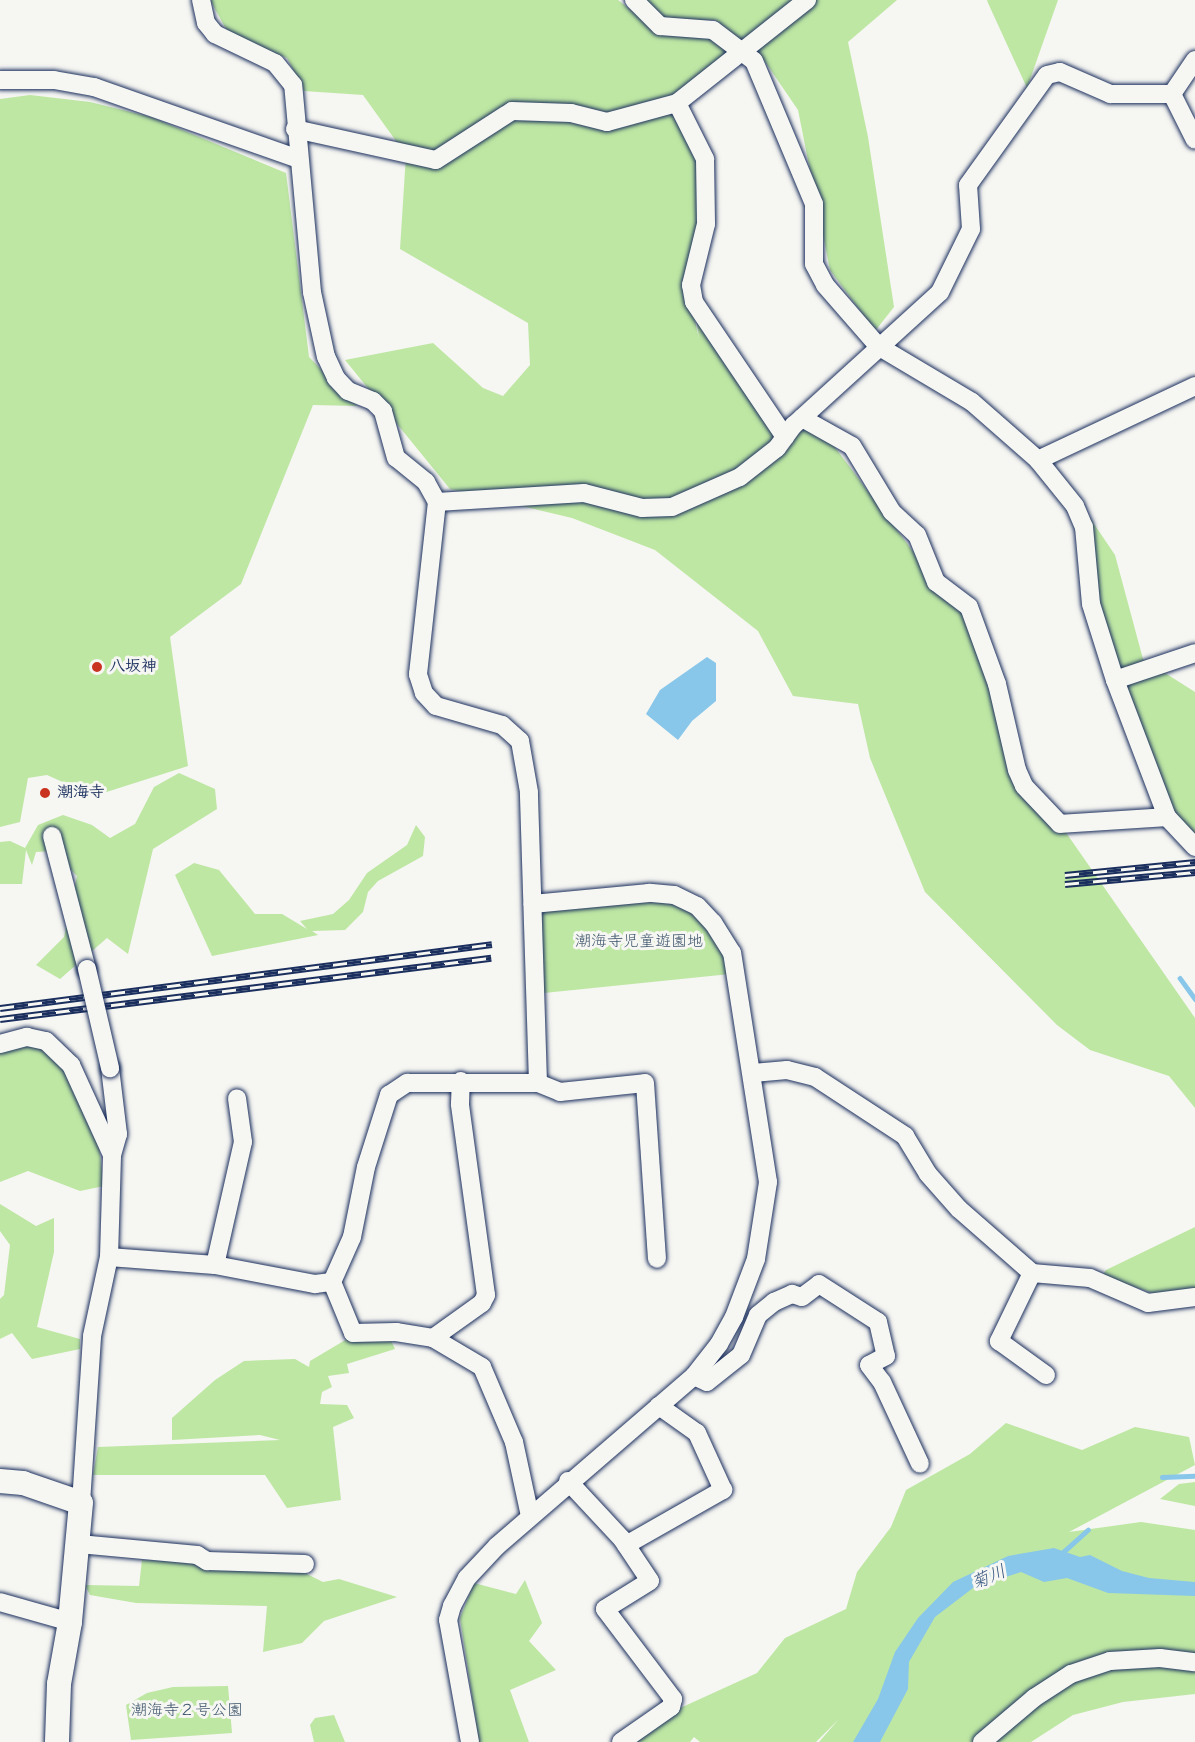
<!DOCTYPE html>
<meta charset="utf-8">
<style>
body{margin:0}
#map{position:relative;width:1195px;height:1742px;overflow:hidden;background:#f6f6f2;font-family:"Balsamiq Sans","Klee One",sans-serif}
div>[style]{position:absolute}
[style*='--x']{left:calc(var(--x)*1px);top:calc(var(--y)*1px);width:calc(var(--w)*1px);rotate:calc(var(--a)*1deg)}
.green>*{inset:0;background:#bee7a3}
.water>*{inset:0;background:#89c7ea}
.stream>*{height:4.5px;margin:-2.25px;padding:0 2.25px;transform-origin:2.25px;border-radius:2.25px;background:#89c7ea}
.roads{filter:drop-shadow(0 0 2px #1b2f5e) drop-shadow(0 0 2px #1b2f5e)}
.minor>*{height:18px;margin:-9px;padding:0 9px;transform-origin:9px;border-radius:9px;background:#f6f6f2}
.tertiary>*{height:24px;margin:-12px;padding:0 12px;transform-origin:12px;border-radius:12px;background:#f6f6f2}
.rail>*{height:7px;margin-top:-3.5px;transform-origin:0;background:repeating-linear-gradient(90deg,#f6f6f2 0 14px,#1b2f5e 0 28px);box-sizing:border-box;border-block:2px solid #1b2f5e}
.bridges{filter:drop-shadow(0 0 2px #1b2f5e) drop-shadow(0 0 2px #1b2f5e)}
.minor-bridge>*{height:18px;margin:-9px;padding:0 9px;transform-origin:9px;border-radius:9px;background:#f6f6f2}
.dots>*{width:16px;height:16px;translate:-50% -50%;box-sizing:border-box;border:3px solid #f6f6f2;border-radius:50%}
span{translate:-50% -50%;white-space:nowrap;text-align:center;line-height:1.15;-webkit-text-stroke:6px #f6f6f2;paint-order:stroke}
.poi-label{font-size:16px;color:#1b2f5e;font-weight:700}
.left{translate:0 -50%;text-align:left}
.park-label{font-size:16px;color:#3c546c}
.water-label{font-size:18px;color:#365581;font-style:italic}
</style>
<div id="map">
<div class="green">
<i style="clip-path:polygon(618px 0,658px 31px,711px 34px,731px 50px,677px 103px,706px 182px,691px 303px,699px 339px,694px 302px,784px 435px,819px 426px,936px 582px,972px 616px,1017px 770px,1060px 824px,1195px 1018px,1195px 1108px,1169px 1076px,1090px 1050px,1057px 1025px,925px 892px,870px 758px,858px 704px,793px 696px,758px 631px,655px 550px,572px 518px,450px 489px,345px 360px,433px 343px,483px 388px,503px 396px,530px 365px,528px 323px,400px 249px,406px 155px,363px 95px,304px 91px,287px 58px,230px 36px,210px 0)"></i>
<i style="clip-path:polygon(642px 0,794px 0,742px 41px,715px 20px,664px 21px)"></i>
<i style="clip-path:polygon(815px 0,897px 0,848px 42px,868px 137px,894px 307px,875px 331px,830px 270px,798px 110px,755px 47px)"></i>
<i style="clip-path:polygon(987px 0,1058px 0,1027px 88px,988px 3px)"></i>
<i style="clip-path:polygon(30px 95px,90px 102px,151px 117px,286px 173px,309px 357px,357px 406px,313px 405px,241px 584px,170px 637px,188px 766px,94px 796px,47px 775px,28px 778px,20px 822px,0 827px,0 99px)"></i>
<i style="clip-path:polygon(1086px 512px,1115px 555px,1143px 659px,1195px 692px,1195px 837px,1167px 817px,1091px 604px)"></i>
<i style="clip-path:polygon(179px 773px,215px 789px,217px 809px,153px 849px,128px 954px,107px 938px,60px 979px,36px 965px,64px 937px,77px 876px,52px 851px,36px 852px,32px 865px,26px 850px,22px 884px,0 884px,0 842px,10px 841px,25px 848px,38px 825px,63px 815px,92px 825px,110px 838px,135px 824px,154px 787px)"></i>
<i style="clip-path:polygon(416px 825px,425px 837px,423px 856px,378px 881px,368px 892px,363px 912px,345px 930px,312px 931px,318px 935px,212px 956px,175px 875px,194px 863px,219px 870px,255px 914px,282px 914px,307px 929px,300px 921px,333px 914px,349px 900px,367px 873px,407px 845px)"></i>
<i style="clip-path:polygon(647px 899px,672px 901px,693px 911px,719px 939px,730px 974px,544px 993px,539px 911px)"></i>
<i style="clip-path:polygon(35px 1045px,60px 1061px,99px 1147px,104px 1186px,80px 1191px,28px 1171px,0 1182px,0 1049px)"></i>
<i style="clip-path:polygon(0 1204px,36px 1226px,54px 1218px,54px 1252px,37px 1327px,80px 1339px,80px 1349px,32px 1359px,12px 1333px,0 1339px,0 1299px,4px 1295px,10px 1245px,0 1231px)"></i>
<i style="clip-path:polygon(1195px 1227px,1195px 1292px,1170px 1299px,1102px 1276px,1106px 1270px)"></i>
<i style="clip-path:polygon(389px 1336px,395px 1349px,347px 1364px,349px 1373px,328px 1376px,332px 1387px,322px 1392px,320px 1404px,347px 1405px,354px 1418px,333px 1427px,341px 1500px,287px 1508px,265px 1475px,93px 1475px,98px 1447px,280px 1440px,260px 1435px,172px 1440px,172px 1418px,215px 1380px,244px 1361px,295px 1359px,309px 1367px,310px 1361px,347px 1339px)"></i>
<i style="clip-path:polygon(1006px 1423px,1082px 1450px,1135px 1427px,1189px 1437px,1195px 1465px,1069px 1532px,1141px 1522px,1195px 1530px,1195px 1694px,1123px 1702px,1073px 1715px,1031px 1742px,819px 1742px,839px 1719px,816px 1742px,700px 1742px,694px 1737px,690px 1742px,621px 1742px,643px 1725px,757px 1673px,785px 1638px,846px 1609px,857px 1572px,891px 1527px,906px 1490px,970px 1454px)"></i>
<i style="clip-path:polygon(1195px 1482px,1195px 1506px,1160px 1499px,1179px 1484px)"></i>
<i style="clip-path:polygon(142px 1560px,192px 1562px,205px 1569px,305px 1573px,323px 1582px,339px 1579px,397px 1597px,324px 1621px,302px 1643px,263px 1652px,267px 1606px,136px 1603px,90px 1595px,85px 1585px,139px 1586px)"></i>
<i style="clip-path:polygon(525px 1580px,542px 1623px,529px 1641px,556px 1670px,510px 1690px,529px 1742px,479px 1742px,460px 1618px,474px 1583px,516px 1594px)"></i>
<i style="clip-path:polygon(228px 1686px,232px 1733px,131px 1740px,126px 1705px,147px 1693px,173px 1687px)"></i>
<i style="clip-path:polygon(334px 1715px,345px 1742px,314px 1742px,310px 1725px,315px 1718px)"></i>
</div>
<div class="water">
<i style="clip-path:polygon(707px 657px,716px 663px,716px 701px,692px 721px,678px 740px,646px 714px,660px 690px)"></i>
<i style="clip-path:polygon(1054px 1548px,1080px 1557px,1090px 1555px,1122px 1571px,1149px 1578px,1195px 1582px,1195px 1596px,1108px 1593px,1067px 1578px,1044px 1582px,1021px 1572px,973px 1588px,935px 1617px,909px 1662px,908px 1689px,880px 1742px,853px 1742px,878px 1699px,895px 1652px,918px 1618px,953px 1582px,1008px 1556px)"></i>
</div>
<div class="stream">
<i style="--x:1180;--y:978;--w:26;--a:54"></i>
<i style="--x:1162;--y:1477;--w:33;--a:-2"></i>
<i style="--x:1061;--y:1554;--w:36;--a:-42"></i>
</div>
<div class="roads">
<div class="minor">
<i style="--x:634;--y:0;--w:37;--a:45"></i>
<i style="--x:660;--y:26;--w:53;--a:4.3"></i>
<i style="--x:713;--y:30;--w:51;--a:37.1"></i>
<i style="--x:754;--y:61;--w:155;--a:67.2"></i>
<i style="--x:814;--y:204;--w:60;--a:90"></i>
<i style="--x:814;--y:264;--w:24;--a:62"></i>
<i style="--x:825;--y:285;--w:81;--a:49"></i>
<i style="--x:878;--y:346;--w:109;--a:30.8"></i>
<i style="--x:972;--y:402;--w:88;--a:41.3"></i>
<i style="--x:1038;--y:460;--w:59;--a:51.2"></i>
<i style="--x:1075;--y:506;--w:23;--a:67"></i>
<i style="--x:1084;--y:527;--w:77;--a:84.8"></i>
<i style="--x:1091;--y:604;--w:80;--a:72.5"></i>
<i style="--x:1115;--y:680;--w:147;--a:69.2"></i>
<i style="--x:1167;--y:817;--w:41;--a:47"></i>
<i style="--x:0;--y:80;--w:54;--a:0"></i>
<i style="--x:54;--y:80;--w:41;--a:9.9"></i>
<i style="--x:94;--y:87;--w:217;--a:19.4"></i>
<i style="--x:1172;--y:94;--w:51;--a:63.4"></i>
<i style="--x:677;--y:103;--w:63;--a:63.4"></i>
<i style="--x:705;--y:159;--w:65;--a:89.1"></i>
<i style="--x:706;--y:224;--w:63;--a:103.8"></i>
<i style="--x:691;--y:285;--w:17;--a:80"></i>
<i style="--x:694;--y:302;--w:163;--a:56"></i>
<i style="--x:295;--y:129;--w:144;--a:12.4"></i>
<i style="--x:436;--y:160;--w:90;--a:-32.8"></i>
<i style="--x:512;--y:111;--w:59;--a:1.9"></i>
<i style="--x:571;--y:113;--w:37;--a:14"></i>
<i style="--x:607;--y:122;--w:73;--a:-15.2"></i>
<i style="--x:677;--y:103;--w:166;--a:-38.4"></i>
<i style="--x:802;--y:418;--w:57;--a:29.2"></i>
<i style="--x:852;--y:446;--w:77;--a:58.8"></i>
<i style="--x:892;--y:512;--w:34;--a:43"></i>
<i style="--x:917;--y:535;--w:51;--a:68"></i>
<i style="--x:936;--y:582;--w:41;--a:37.1"></i>
<i style="--x:969;--y:607;--w:82;--a:70"></i>
<i style="--x:997;--y:684;--w:88;--a:76.9"></i>
<i style="--x:1017;--y:770;--w:17;--a:66"></i>
<i style="--x:1024;--y:786;--w:52;--a:46.5"></i>
<i style="--x:1060;--y:824;--w:107;--a:-3.7"></i>
<i style="--x:1038;--y:460;--w:174;--a:-25.2"></i>
<i style="--x:437;--y:502;--w:147;--a:-3.5"></i>
<i style="--x:584;--y:493;--w:60;--a:14.5"></i>
<i style="--x:642;--y:508;--w:30;--a:-2"></i>
<i style="--x:672;--y:507;--w:74;--a:-23.8"></i>
<i style="--x:740;--y:477;--w:47;--a:-38.1"></i>
<i style="--x:777;--y:448;--w:29;--a:-54"></i>
<i style="--x:794;--y:425;--w:197;--a:-42.3"></i>
<i style="--x:940;--y:292;--w:70;--a:-63.8"></i>
<i style="--x:971;--y:229;--w:44;--a:-93.9"></i>
<i style="--x:968;--y:185;--w:135;--a:-54.3"></i>
<i style="--x:1047;--y:75;--w:13;--a:-13"></i>
<i style="--x:1060;--y:72;--w:55;--a:23.7"></i>
<i style="--x:1110;--y:94;--w:62;--a:0"></i>
<i style="--x:1172;--y:94;--w:41;--a:-55.9"></i>
<i style="--x:1115;--y:680;--w:84;--a:-18.6"></i>
<i style="--x:52;--y:836;--w:138;--a:75.3"></i>
<i style="--x:0;--y:1044;--w:28;--a:-15"></i>
<i style="--x:27;--y:1037;--w:19;--a:12"></i>
<i style="--x:46;--y:1041;--w:35;--a:44"></i>
<i style="--x:71;--y:1065;--w:99;--a:65.5"></i>
<i style="--x:753;--y:1073;--w:34;--a:-5"></i>
<i style="--x:787;--y:1070;--w:29;--a:14"></i>
<i style="--x:815;--y:1077;--w:108;--a:33.2"></i>
<i style="--x:905;--y:1136;--w:44;--a:58.8"></i>
<i style="--x:928;--y:1174;--w:47;--a:48.5"></i>
<i style="--x:959;--y:1209;--w:97;--a:41.2"></i>
<i style="--x:1032;--y:1273;--w:58;--a:4.9"></i>
<i style="--x:1090;--y:1278;--w:63;--a:23.3"></i>
<i style="--x:1148;--y:1303;--w:47;--a:-7.3"></i>
<i style="--x:538;--y:1083;--w:24;--a:22"></i>
<i style="--x:560;--y:1092;--w:85;--a:-6"></i>
<i style="--x:645;--y:1083;--w:176;--a:86.1"></i>
<i style="--x:109;--y:1257;--w:106;--a:4.3"></i>
<i style="--x:215;--y:1265;--w:102;--a:10.8"></i>
<i style="--x:315;--y:1284;--w:17;--a:-7"></i>
<i style="--x:332;--y:1282;--w:49;--a:-66"></i>
<i style="--x:352;--y:1237;--w:71;--a:-78.7"></i>
<i style="--x:366;--y:1167;--w:76;--a:-72.3"></i>
<i style="--x:389;--y:1095;--w:22;--a:-34"></i>
<i style="--x:407;--y:1083;--w:131;--a:0"></i>
<i style="--x:538;--y:1083;--w:291;--a:-91.8"></i>
<i style="--x:529;--y:792;--w:52;--a:-100"></i>
<i style="--x:520;--y:741;--w:24;--a:-138"></i>
<i style="--x:502;--y:725;--w:69;--a:-163.9"></i>
<i style="--x:436;--y:706;--w:18;--a:-133"></i>
<i style="--x:424;--y:693;--w:20;--a:-108"></i>
<i style="--x:418;--y:674;--w:173;--a:-83.7"></i>
<i style="--x:437;--y:502;--w:23;--a:-119"></i>
<i style="--x:426;--y:482;--w:38;--a:-141"></i>
<i style="--x:396;--y:458;--w:49;--a:-105.5"></i>
<i style="--x:383;--y:411;--w:14;--a:-135"></i>
<i style="--x:373;--y:401;--w:27;--a:-158"></i>
<i style="--x:348;--y:391;--w:18;--a:-133"></i>
<i style="--x:336;--y:378;--w:23;--a:-115"></i>
<i style="--x:326;--y:357;--w:66;--a:-102.2"></i>
<i style="--x:312;--y:292;--w:208;--a:-95.2"></i>
<i style="--x:293;--y:85;--w:28;--a:-129"></i>
<i style="--x:275;--y:63;--w:67;--a:-154.2"></i>
<i style="--x:215;--y:34;--w:14;--a:-129"></i>
<i style="--x:206;--y:23;--w:24;--a:-102"></i>
<i style="--x:215;--y:1265;--w:126;--a:-77.2"></i>
<i style="--x:243;--y:1142;--w:44;--a:-97.8"></i>
<i style="--x:1032;--y:1273;--w:76;--a:115.9"></i>
<i style="--x:999;--y:1341;--w:58;--a:35.9"></i>
<i style="--x:332;--y:1282;--w:55;--a:67.6"></i>
<i style="--x:353;--y:1333;--w:43;--a:-1.3"></i>
<i style="--x:396;--y:1332;--w:37;--a:9"></i>
<i style="--x:433;--y:1338;--w:57;--a:30.6"></i>
<i style="--x:482;--y:1367;--w:82;--a:66.9"></i>
<i style="--x:514;--y:1442;--w:76;--a:77.8"></i>
<i style="--x:433;--y:1338;--w:60;--a:-35.5"></i>
<i style="--x:482;--y:1303;--w:9;--a:-63"></i>
<i style="--x:486;--y:1295;--w:193;--a:-97.8"></i>
<i style="--x:460;--y:1104;--w:23;--a:-88"></i>
<i style="--x:694;--y:1376;--w:14;--a:25"></i>
<i style="--x:707;--y:1382;--w:43;--a:-38.5"></i>
<i style="--x:741;--y:1355;--w:43;--a:-67"></i>
<i style="--x:758;--y:1315;--w:21;--a:-39"></i>
<i style="--x:774;--y:1302;--w:20;--a:-24"></i>
<i style="--x:792;--y:1294;--w:10;--a:17"></i>
<i style="--x:802;--y:1297;--w:21;--a:-37"></i>
<i style="--x:819;--y:1284;--w:70;--a:32.8"></i>
<i style="--x:878;--y:1322;--w:35;--a:77"></i>
<i style="--x:886;--y:1356;--w:19;--a:152"></i>
<i style="--x:869;--y:1365;--w:21;--a:53"></i>
<i style="--x:882;--y:1382;--w:90;--a:65.1"></i>
<i style="--x:568;--y:1481;--w:79;--a:47"></i>
<i style="--x:622;--y:1539;--w:50;--a:56.3"></i>
<i style="--x:650;--y:1581;--w:53;--a:148.1"></i>
<i style="--x:605;--y:1609;--w:113;--a:52.9"></i>
<i style="--x:673;--y:1699;--w:8;--a:104"></i>
<i style="--x:671;--y:1707;--w:61;--a:145"></i>
<i style="--x:81;--y:1503;--w:167;--a:-86.2"></i>
<i style="--x:92;--y:1336;--w:81;--a:-77.9"></i>
<i style="--x:109;--y:1257;--w:102;--a:-88.3"></i>
<i style="--x:112;--y:1155;--w:22;--a:-74"></i>
<i style="--x:118;--y:1134;--w:66;--a:-96.9"></i>
<i style="--x:79;--y:1544;--w:119;--a:5.3"></i>
<i style="--x:197;--y:1555;--w:12;--a:31"></i>
<i style="--x:207;--y:1561;--w:98;--a:1.8"></i>
<i style="--x:626;--y:1545;--w:112;--a:-29.6"></i>
<i style="--x:723;--y:1490;--w:63;--a:-114.5"></i>
<i style="--x:697;--y:1433;--w:47;--a:-144.6"></i>
<i style="--x:0;--y:1602;--w:73;--a:15.9"></i>
<i style="--x:470;--y:1742;--w:124;--a:-100.2"></i>
<i style="--x:448;--y:1620;--w:15;--a:-74"></i>
<i style="--x:452;--y:1606;--w:32;--a:-62"></i>
<i style="--x:467;--y:1578;--w:44;--a:-46.8"></i>
<i style="--x:497;--y:1546;--w:260;--a:-40.8"></i>
<i style="--x:694;--y:1376;--w:41;--a:-52"></i>
<i style="--x:719;--y:1344;--w:31;--a:-61"></i>
<i style="--x:734;--y:1317;--w:62;--a:-69.2"></i>
<i style="--x:756;--y:1259;--w:78;--a:-81.1"></i>
<i style="--x:768;--y:1182;--w:232;--a:-98.9"></i>
<i style="--x:732;--y:953;--w:36;--a:-122"></i>
<i style="--x:713;--y:923;--w:23;--a:-133"></i>
<i style="--x:697;--y:906;--w:25;--a:-154"></i>
<i style="--x:674;--y:895;--w:25;--a:-175"></i>
<i style="--x:649;--y:893;--w:117;--a:174.6"></i>
<i style="--x:982;--y:1742;--w:68;--a:-40.2"></i>
<i style="--x:1034;--y:1698;--w:44;--a:-33"></i>
<i style="--x:1071;--y:1674;--w:41;--a:-18.4"></i>
<i style="--x:1110;--y:1661;--w:50;--a:-3.4"></i>
<i style="--x:1160;--y:1658;--w:35;--a:7"></i>
</div>
<div class="tertiary">
<i style="--x:0;--y:1481;--w:23;--a:5"></i>
<i style="--x:23;--y:1483;--w:61;--a:19"></i>
<i style="--x:81;--y:1503;--w:120;--a:95.3"></i>
<i style="--x:70;--y:1622;--w:63;--a:100.1"></i>
<i style="--x:59;--y:1684;--w:58;--a:92"></i>
</div>
</div>
<div class="rail">
<i style="--x:1065;--y:875;--w:131;--a:-5.7"></i>
<i style="--x:1065;--y:884;--w:131;--a:-5.3"></i>
<i style="--x:0;--y:1008;--w:496;--a:-7.4"></i>
<i style="--x:0;--y:1019;--w:495;--a:-7.1"></i>
</div>
<div class="bridges">
<div class="minor-bridge">
<i style="--x:87;--y:969;--w:102;--a:76.9"></i>
</div>
</div>
<div class="dots">
<i style="left:97px;top:667px;background:#c8321e"></i>
<i style="left:45px;top:793px;background:#c8321e"></i>
</div>
<div class="poi-label">
<span class="left" style="left:109px;top:667px">八坂神</span>
<span class="left" style="left:57px;top:793px">潮海寺</span>
</div>
<div class="park-label">
<span style="left:639px;top:942px">潮海寺児童遊園地</span>
<span style="left:187px;top:1711px">潮海寺２号公園</span>
</div>
<div class="water-label">
<span style="left:989px;top:1578px;rotate:-23deg">菊川</span>
</div>
</div>
